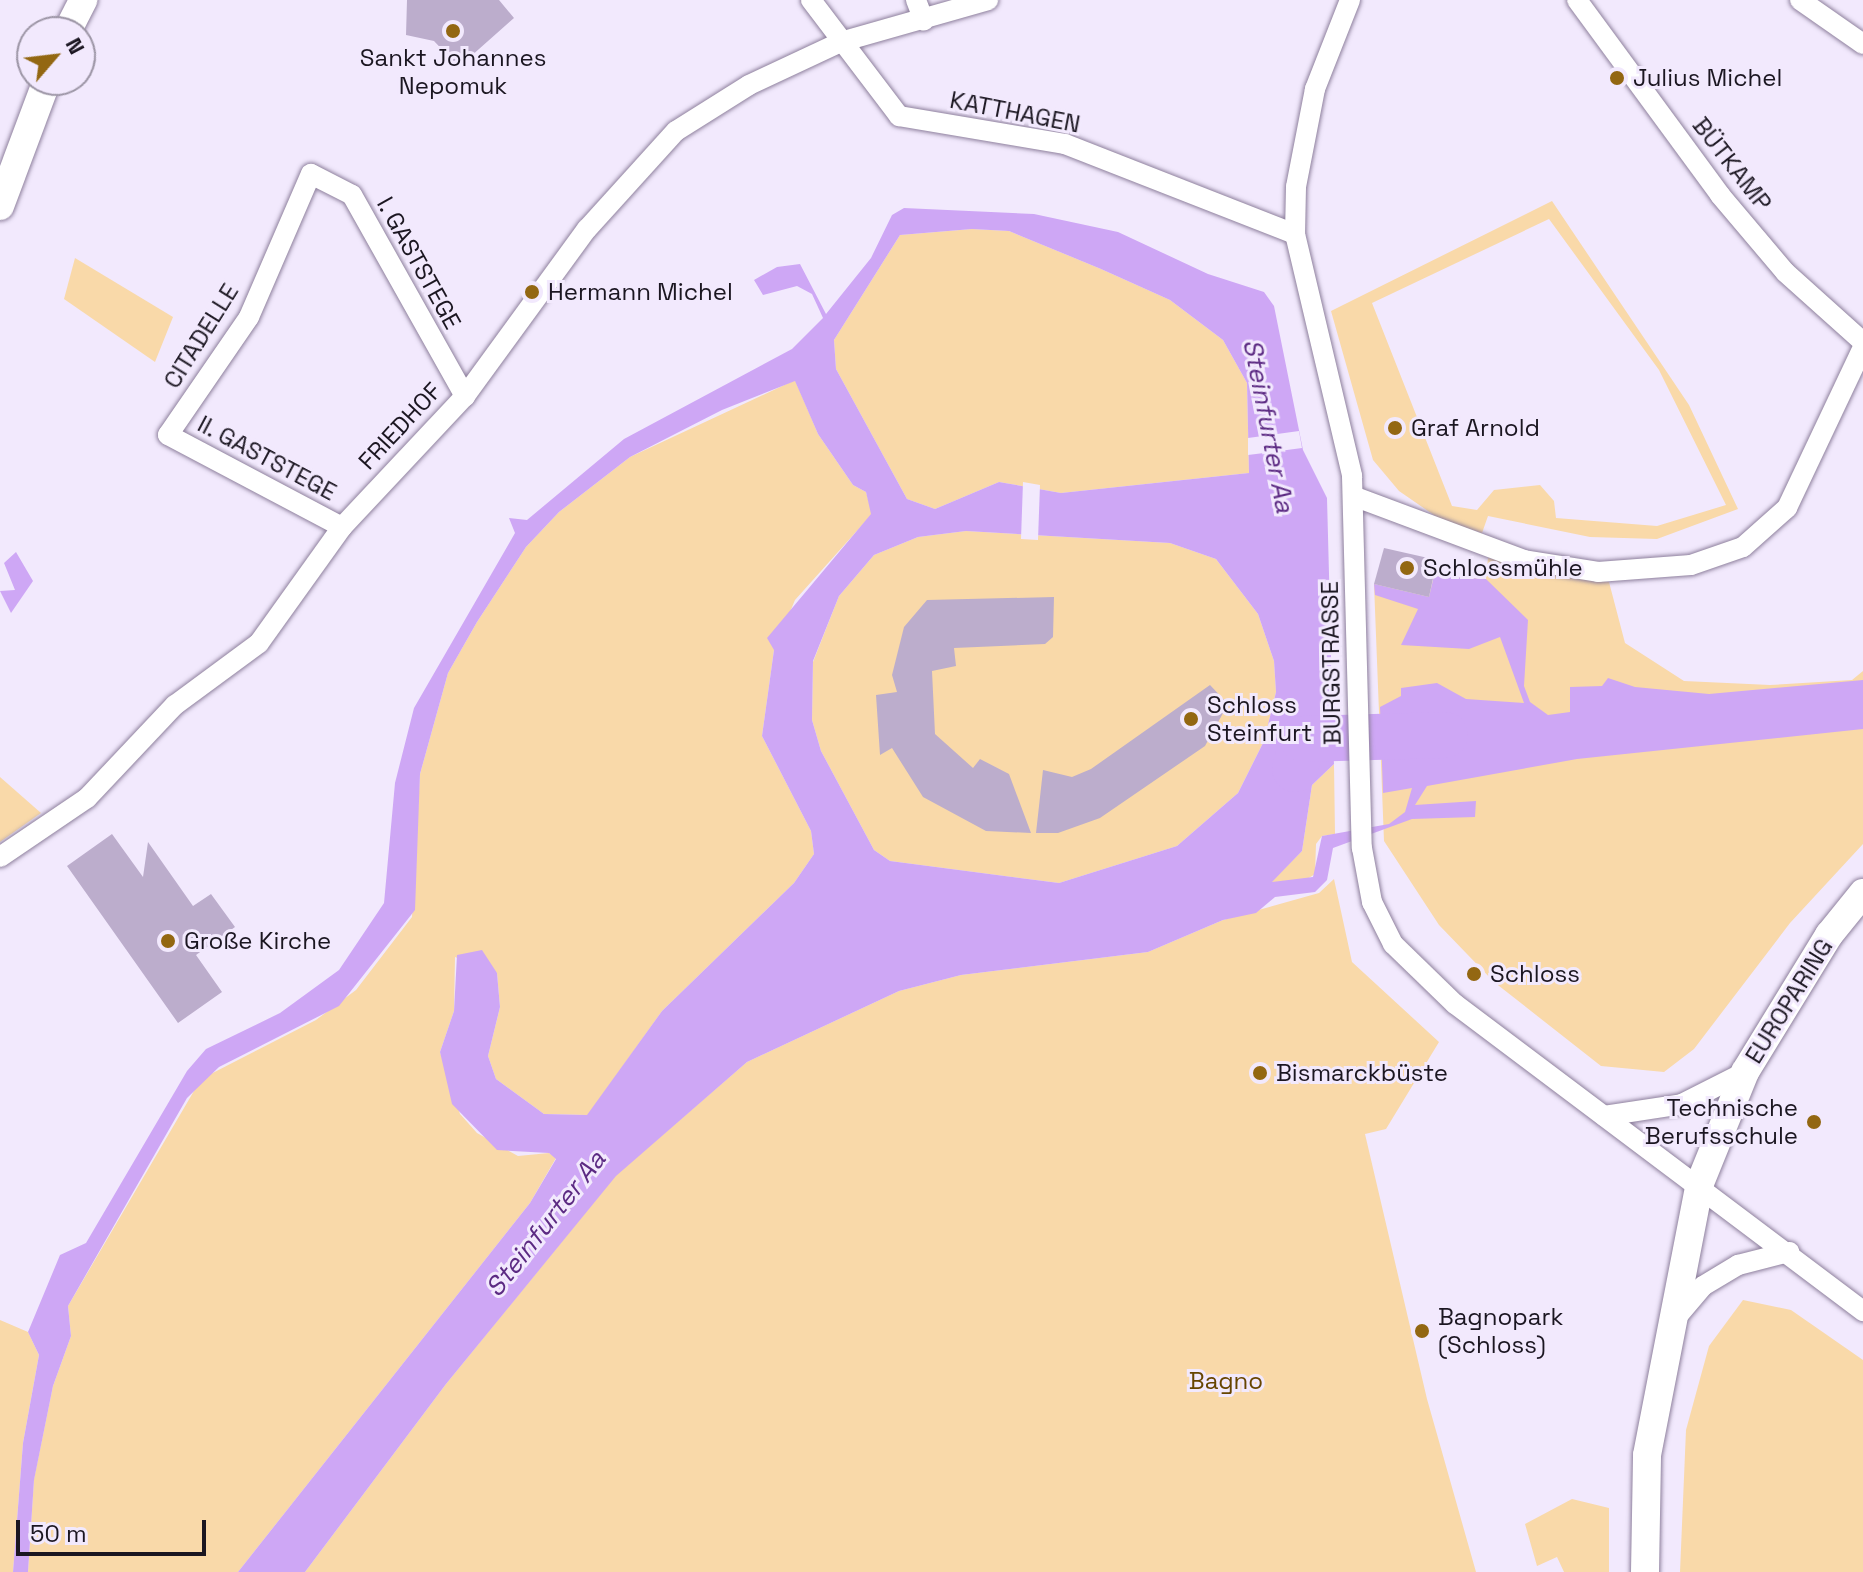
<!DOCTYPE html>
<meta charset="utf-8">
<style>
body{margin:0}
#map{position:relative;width:1863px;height:1572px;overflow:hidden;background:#f2e9fd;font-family:"Space Grotesk",sans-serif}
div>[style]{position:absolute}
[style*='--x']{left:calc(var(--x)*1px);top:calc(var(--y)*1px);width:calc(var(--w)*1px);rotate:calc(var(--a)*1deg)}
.green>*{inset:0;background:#f9d9a9}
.water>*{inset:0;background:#cea7f5}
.pier>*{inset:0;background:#f2e9fd}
.river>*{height:46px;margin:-23px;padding:0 23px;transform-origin:23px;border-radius:23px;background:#cea7f5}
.building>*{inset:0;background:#bcadcc}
.roads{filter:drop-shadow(0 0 2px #8e809d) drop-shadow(0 0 2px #8e809d)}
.street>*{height:20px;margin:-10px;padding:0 10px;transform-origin:10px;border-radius:10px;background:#fff}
.secondary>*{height:28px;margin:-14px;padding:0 14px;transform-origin:14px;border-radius:14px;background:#fff}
.dots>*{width:22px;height:22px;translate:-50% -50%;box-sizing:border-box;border:4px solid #f2e9fd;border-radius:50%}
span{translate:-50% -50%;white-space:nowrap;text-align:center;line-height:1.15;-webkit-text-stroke:6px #f2e9fd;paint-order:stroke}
.poi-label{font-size:24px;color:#1b1621}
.left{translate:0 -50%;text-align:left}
.right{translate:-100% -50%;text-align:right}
.street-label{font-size:24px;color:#1b1621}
.park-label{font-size:24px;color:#674500}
.water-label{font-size:26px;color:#5c2a83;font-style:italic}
.north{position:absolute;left:16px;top:16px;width:80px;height:80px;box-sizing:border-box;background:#f2e9fd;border:2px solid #9c95a5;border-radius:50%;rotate:62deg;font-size:22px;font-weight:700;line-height:32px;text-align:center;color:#1b1621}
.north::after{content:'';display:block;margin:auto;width:28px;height:36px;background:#936712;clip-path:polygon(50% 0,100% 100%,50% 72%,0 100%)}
.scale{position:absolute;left:16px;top:1520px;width:190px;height:36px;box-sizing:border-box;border:4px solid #1b1621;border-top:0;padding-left:10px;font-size:24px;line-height:28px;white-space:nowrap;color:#1b1621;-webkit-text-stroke:6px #f2e9fd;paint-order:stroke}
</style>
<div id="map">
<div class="green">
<i style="clip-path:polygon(evenodd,1552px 201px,1689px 405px,1738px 509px,1657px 539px,1590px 537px,1488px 516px,1482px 533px,1441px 520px,1399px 491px,1373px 460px,1331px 311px,1552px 201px,1549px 219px,1659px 370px,1726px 505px,1657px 526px,1556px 518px,1554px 501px,1540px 485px,1494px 490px,1477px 510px,1452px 506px,1372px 303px,1549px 219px)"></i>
<i style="clip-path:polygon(972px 229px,1009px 231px,1101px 269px,1170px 300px,1223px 340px,1247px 383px,1249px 473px,1061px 493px,999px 482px,935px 509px,907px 499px,836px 369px,834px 340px,900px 235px)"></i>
<i style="clip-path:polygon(75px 258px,173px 317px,155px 362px,64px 299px)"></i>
<i style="clip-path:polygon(795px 380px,818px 434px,853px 485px,866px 492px,872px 514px,795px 600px,774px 650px,762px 736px,811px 831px,814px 854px,794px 883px,662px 1011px,588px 1115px,544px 1114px,496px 1079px,488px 1056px,500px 1007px,497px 973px,455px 957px,454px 1011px,440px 1052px,460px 1114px,477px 1133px,518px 1156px,549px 1153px,556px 1158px,530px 1203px,238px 1572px,28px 1572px,34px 1479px,53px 1386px,71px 1336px,68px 1306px,201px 1079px,316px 1020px,356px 990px,412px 917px,420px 774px,448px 673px,477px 622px,526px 547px,559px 512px,630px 457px)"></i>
<i style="clip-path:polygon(966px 531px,1170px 543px,1216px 559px,1258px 614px,1274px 661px,1276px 692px,1264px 741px,1238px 793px,1177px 846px,1059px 883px,890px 861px,874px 850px,821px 751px,812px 720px,813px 662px,839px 596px,874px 555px,918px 537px)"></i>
<i style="clip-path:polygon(1488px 558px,1609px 582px,1625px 643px,1684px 681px,1770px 685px,1852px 680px,1863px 671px,1863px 844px,1790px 923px,1694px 1049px,1664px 1072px,1601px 1066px,1494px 982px,1439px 925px,1384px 841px,1374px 584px,1429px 597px,1434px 576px,1486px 579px)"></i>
<i style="clip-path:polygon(1334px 764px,1335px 834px,1322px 836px,1316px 844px,1315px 874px,1301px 883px,1271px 882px,1302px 851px,1312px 785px)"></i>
<i style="clip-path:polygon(0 777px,41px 813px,0 842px)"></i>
<i style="clip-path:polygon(1334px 879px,1352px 962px,1439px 1042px,1386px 1129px,1365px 1134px,1427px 1399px,1476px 1572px,305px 1572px,446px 1384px,616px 1175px,747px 1062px,899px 991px,961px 975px,1148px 952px,1223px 920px,1319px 893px)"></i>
<i style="clip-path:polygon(1743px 1300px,1791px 1310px,1863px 1360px,1863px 1572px,1680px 1572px,1686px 1430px,1709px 1346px)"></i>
<i style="clip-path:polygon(0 1320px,28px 1332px,39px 1355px,23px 1443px,13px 1572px,0 1572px)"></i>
<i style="clip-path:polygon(1572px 1499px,1609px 1508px,1609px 1572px,1564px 1572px,1557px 1557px,1537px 1566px,1525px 1524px)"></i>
</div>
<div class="water">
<i style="clip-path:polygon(evenodd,904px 208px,1034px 214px,1118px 232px,1208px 274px,1264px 292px,1274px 306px,1303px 450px,1327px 498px,1334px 764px,1312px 785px,1302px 851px,1272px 882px,1313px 877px,1322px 836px,1389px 824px,1405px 812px,1412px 788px,1383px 793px,1380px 707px,1401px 696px,1401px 688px,1437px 683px,1466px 699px,1524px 703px,1500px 637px,1469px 649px,1401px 645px,1418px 609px,1375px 595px,1374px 584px,1429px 597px,1434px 576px,1486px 579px,1528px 620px,1524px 686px,1530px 702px,1548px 715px,1570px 712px,1570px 687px,1602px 686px,1608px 678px,1635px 687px,1709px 694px,1863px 680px,1863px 729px,1577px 759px,1427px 786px,1415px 805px,1476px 801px,1475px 817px,1412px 819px,1333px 848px,1327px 880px,1315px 892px,1275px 897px,1256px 913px,1223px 920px,1148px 952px,961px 975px,899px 991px,747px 1062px,616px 1176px,446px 1384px,305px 1572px,238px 1572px,530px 1203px,556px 1159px,549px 1153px,497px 1150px,452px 1104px,440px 1052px,454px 1011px,457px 955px,482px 950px,497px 973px,500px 1007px,488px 1056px,496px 1079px,544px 1114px,587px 1115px,662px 1011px,794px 883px,814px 854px,811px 831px,762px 736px,774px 650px,767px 638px,871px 514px,866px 492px,853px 485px,818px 434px,795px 381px,722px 410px,630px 457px,559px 512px,526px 547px,477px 622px,448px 673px,420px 774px,415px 910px,339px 1006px,219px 1067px,187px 1098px,68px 1306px,71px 1336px,53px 1386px,34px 1480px,28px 1572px,13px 1572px,23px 1443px,39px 1355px,28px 1332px,60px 1255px,86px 1243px,187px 1071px,206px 1049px,280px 1013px,339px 970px,384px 903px,395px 783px,414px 708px,515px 533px,509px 518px,527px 520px,624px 439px,792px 349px,823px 318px,812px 294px,797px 286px,763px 295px,754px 280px,777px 267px,800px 264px,826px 314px,871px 258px,892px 215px,904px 208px,972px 229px,1009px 231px,1101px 269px,1170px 300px,1223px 340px,1247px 383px,1249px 473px,1061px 493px,999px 482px,935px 509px,907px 499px,836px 369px,834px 340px,900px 235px,972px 229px,904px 208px,966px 531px,1170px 543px,1216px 559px,1258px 614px,1274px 661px,1276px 692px,1264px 741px,1238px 793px,1177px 846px,1059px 883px,890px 861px,874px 850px,821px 751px,812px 720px,813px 661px,839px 596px,874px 555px,918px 537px,966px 531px)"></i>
<i style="clip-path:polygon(16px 552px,33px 581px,11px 613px,0 591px,15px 590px,4px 563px)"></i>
</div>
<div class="pier">
<i style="clip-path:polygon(1299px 431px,1302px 448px,1248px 455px,1248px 438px)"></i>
<i style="clip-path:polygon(1023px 482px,1040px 485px,1038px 540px,1021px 539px)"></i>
<i style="clip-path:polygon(1329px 584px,1338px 764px,1334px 769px,1334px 764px)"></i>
</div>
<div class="river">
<i style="--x:1295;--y:769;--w:31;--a:-75"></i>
<i style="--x:1303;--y:739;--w:142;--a:-1.6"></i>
</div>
<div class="building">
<i style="clip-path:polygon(407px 0,499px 0,514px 18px,470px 57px,453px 61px,434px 41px,406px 35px)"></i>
<i style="clip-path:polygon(1384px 548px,1437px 560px,1429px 597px,1374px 584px)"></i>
<i style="clip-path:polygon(1054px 597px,1053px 637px,1045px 644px,954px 648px,956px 666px,932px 671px,935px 734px,973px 768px,980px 759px,1009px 774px,1031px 833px,986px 831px,923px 797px,892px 748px,880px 755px,876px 695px,897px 692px,892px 675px,904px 627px,927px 600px)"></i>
<i style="clip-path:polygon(1210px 685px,1228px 704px,1205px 746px,1100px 818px,1058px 833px,1036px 833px,1043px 770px,1072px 777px,1091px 769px)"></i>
<i style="clip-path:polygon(112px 834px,143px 877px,148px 842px,193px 906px,211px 894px,235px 927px,196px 955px,222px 992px,178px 1023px,67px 866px)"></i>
</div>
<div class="roads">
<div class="street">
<i style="--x:811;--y:0;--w:146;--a:52.8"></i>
<i style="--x:899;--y:116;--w:168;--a:9.6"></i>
<i style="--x:1065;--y:144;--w:247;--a:21.4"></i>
<i style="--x:916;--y:0;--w:22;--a:69"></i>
<i style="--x:1350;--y:0;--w:96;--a:111.5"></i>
<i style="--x:1315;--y:89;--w:100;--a:101"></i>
<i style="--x:1296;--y:187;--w:47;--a:91.2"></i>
<i style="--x:1295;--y:234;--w:249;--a:76.7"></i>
<i style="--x:1352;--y:476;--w:372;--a:88.5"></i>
<i style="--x:1362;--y:848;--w:55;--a:79.5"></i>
<i style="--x:1372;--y:902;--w:47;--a:63.4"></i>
<i style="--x:1393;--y:944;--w:86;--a:44.1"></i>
<i style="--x:1455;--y:1004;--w:511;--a:36.96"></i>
<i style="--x:1577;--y:0;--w:242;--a:53.7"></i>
<i style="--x:1720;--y:195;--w:101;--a:49.8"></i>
<i style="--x:1785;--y:272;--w:105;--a:41.9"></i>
<i style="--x:1800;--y:0;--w:77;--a:34.9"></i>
<i style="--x:1353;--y:496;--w:183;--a:20.5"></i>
<i style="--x:1524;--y:560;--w:75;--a:9.2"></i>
<i style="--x:1598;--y:572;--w:93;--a:-4.3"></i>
<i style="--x:1691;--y:565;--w:55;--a:-19.1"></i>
<i style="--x:1743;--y:547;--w:59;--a:-41.6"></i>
<i style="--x:1787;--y:508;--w:178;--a:-64.7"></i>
<i style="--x:342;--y:527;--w:197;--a:-152.1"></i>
<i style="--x:168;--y:435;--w:143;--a:-55.5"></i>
<i style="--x:249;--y:317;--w:156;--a:-66.6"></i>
<i style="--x:311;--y:174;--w:46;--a:27.1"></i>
<i style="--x:352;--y:195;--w:231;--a:60.7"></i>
<i style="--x:0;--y:857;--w:105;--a:-34.1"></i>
<i style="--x:87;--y:798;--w:128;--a:-46.6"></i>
<i style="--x:175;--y:705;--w:104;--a:-36.4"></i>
<i style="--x:259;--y:643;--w:143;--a:-54.4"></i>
<i style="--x:342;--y:527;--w:180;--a:-46.8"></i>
<i style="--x:465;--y:396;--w:207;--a:-53.9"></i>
<i style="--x:587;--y:229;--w:132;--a:-47.8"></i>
<i style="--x:676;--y:131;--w:86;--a:-32.2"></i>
<i style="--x:749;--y:85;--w:102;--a:-25.1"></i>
<i style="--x:841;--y:42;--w:153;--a:-15.9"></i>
<i style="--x:1604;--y:1116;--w:79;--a:-8.7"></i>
<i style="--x:1682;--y:1104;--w:71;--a:-26.9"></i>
<i style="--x:1675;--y:1319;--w:43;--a:-49.7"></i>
<i style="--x:1703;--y:1286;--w:41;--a:-31"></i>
<i style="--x:1738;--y:1265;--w:53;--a:-14.3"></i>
</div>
<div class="secondary">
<i style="--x:67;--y:32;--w:36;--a:-63"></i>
<i style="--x:0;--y:206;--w:134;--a:-69.5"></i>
<i style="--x:1645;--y:1572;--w:117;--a:-89"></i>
<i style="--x:1647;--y:1455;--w:277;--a:-79"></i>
<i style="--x:1700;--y:1183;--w:120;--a:-67.9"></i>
<i style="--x:1745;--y:1072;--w:161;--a:-58.5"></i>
<i style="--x:1829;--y:935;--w:54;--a:-51"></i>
</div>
</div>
<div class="dots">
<i style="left:453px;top:31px;background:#936712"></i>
<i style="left:1617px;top:78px;background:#936712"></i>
<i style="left:532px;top:292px;background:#936712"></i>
<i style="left:1395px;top:428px;background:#936712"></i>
<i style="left:1407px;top:568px;background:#936712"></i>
<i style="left:1191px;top:719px;background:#936712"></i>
<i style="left:168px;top:941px;background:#936712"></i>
<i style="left:1474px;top:974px;background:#936712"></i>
<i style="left:1260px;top:1073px;background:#936712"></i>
<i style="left:1814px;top:1122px;background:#936712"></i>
<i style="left:1422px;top:1331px;background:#936712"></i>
</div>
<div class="poi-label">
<span style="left:453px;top:72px">Sankt Johannes<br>Nepomuk</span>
<span class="left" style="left:1633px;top:78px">Julius Michel</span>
<span class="left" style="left:548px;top:292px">Hermann Michel</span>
<span class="left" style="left:1411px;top:428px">Graf Arnold</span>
<span class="left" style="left:1423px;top:568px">Schlossmühle</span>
<span class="left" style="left:1207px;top:719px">Schloss<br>Steinfurt</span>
<span class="left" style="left:184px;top:941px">Große Kirche</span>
<span class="left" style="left:1490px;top:974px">Schloss</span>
<span class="left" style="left:1276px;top:1073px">Bismarckbüste</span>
<span class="right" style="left:1798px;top:1122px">Technische<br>Berufsschule</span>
<span class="left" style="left:1438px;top:1331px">Bagnopark<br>(Schloss)</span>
</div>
<div class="street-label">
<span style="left:1015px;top:112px;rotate:11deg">KATTHAGEN</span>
<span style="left:1732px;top:164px;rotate:52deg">BÜTKAMP</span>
<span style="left:419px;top:263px;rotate:61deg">I. GASTSTEGE</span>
<span style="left:201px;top:336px;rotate:-58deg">CITADELLE</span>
<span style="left:400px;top:426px;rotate:-47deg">FRIEDHOF</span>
<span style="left:267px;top:458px;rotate:28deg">II. GASTSTEGE</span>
<span style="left:1331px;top:663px;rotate:-91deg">BURGSTRASSE</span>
<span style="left:1789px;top:1001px;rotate:-58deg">EUROPARING</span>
</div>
<div class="park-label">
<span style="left:1226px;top:1381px">Bagno</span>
</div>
<div class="water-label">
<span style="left:1268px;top:426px;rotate:79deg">Steinfurter Aa</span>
<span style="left:546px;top:1224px;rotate:-52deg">Steinfurter Aa</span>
</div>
<div class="north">N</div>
<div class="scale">50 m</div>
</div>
